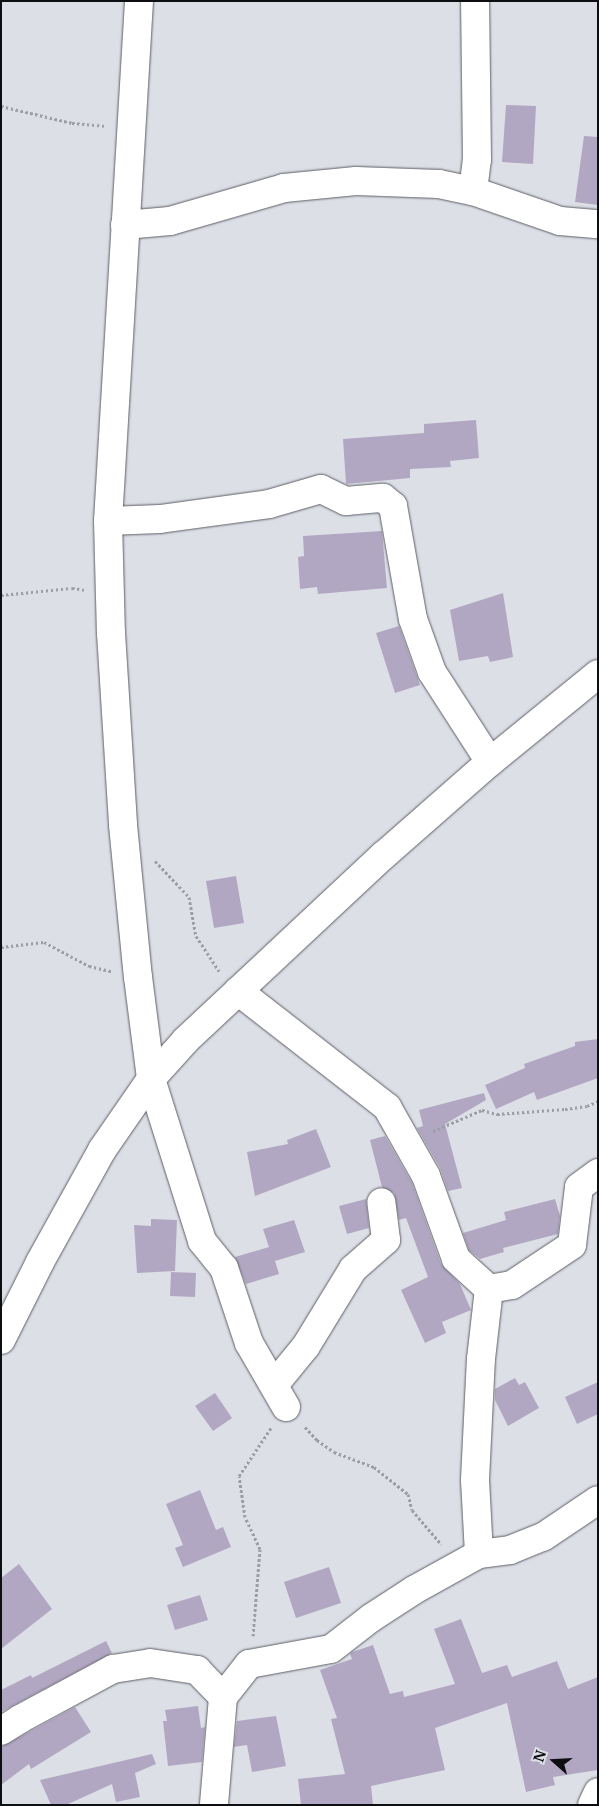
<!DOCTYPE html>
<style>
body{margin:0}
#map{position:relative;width:599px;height:1806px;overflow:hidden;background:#dddfe7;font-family:Merriweather,serif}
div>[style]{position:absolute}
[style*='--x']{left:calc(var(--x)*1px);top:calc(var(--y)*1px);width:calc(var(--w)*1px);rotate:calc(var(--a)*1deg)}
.building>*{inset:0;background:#b2a7c3}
.path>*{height:3px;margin-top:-1.5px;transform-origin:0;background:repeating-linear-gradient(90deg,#9c9ea4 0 2.5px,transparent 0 5px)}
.roads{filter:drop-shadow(0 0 1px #5c5e65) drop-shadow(0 0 1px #5c5e65)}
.minor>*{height:28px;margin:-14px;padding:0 14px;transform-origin:14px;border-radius:14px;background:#fff}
span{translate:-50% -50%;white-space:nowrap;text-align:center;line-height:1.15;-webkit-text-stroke:4px #dddfe7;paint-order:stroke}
.frame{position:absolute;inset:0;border:2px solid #0d0e11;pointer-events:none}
.north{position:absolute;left:529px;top:1736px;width:50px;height:50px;-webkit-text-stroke:4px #dddfe7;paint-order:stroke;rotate:289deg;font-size:14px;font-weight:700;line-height:20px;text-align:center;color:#0d0e11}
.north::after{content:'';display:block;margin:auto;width:18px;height:22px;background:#0d0e11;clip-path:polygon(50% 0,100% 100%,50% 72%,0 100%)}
</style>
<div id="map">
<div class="building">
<i style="clip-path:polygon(506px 105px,536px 106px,533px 164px,502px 162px)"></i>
<i style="clip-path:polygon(584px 136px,598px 137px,598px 205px,575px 202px)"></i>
<i style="clip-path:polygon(476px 420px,479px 458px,450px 461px,451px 467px,410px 469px,410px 478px,346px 484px,343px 439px,424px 433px,424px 424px)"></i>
<i style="clip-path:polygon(382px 531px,387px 588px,318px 594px,317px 587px,300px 589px,298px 557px,304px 556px,303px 536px)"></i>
<i style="clip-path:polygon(503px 593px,513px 657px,490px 662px,488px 656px,459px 661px,450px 610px)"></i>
<i style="clip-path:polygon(399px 626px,420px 685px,395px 693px,376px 633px)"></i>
<i style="clip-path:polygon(236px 876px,244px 923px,214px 928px,206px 881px)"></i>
<i style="clip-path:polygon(598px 1039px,598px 1078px,537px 1100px,534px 1092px,496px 1109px,485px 1085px,525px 1068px,524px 1064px,575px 1046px,575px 1042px)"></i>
<i style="clip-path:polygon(484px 1093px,486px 1100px,445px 1124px,462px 1188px,448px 1191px,440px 1168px,417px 1128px,423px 1126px,419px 1110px)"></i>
<i style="clip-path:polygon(316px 1129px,331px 1167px,255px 1196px,247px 1152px,288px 1144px,287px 1140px)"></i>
<i style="clip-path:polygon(385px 1136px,412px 1183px,441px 1264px,460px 1284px,471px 1310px,442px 1322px,446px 1333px,425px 1343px,401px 1290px,428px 1277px,406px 1218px,399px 1220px,394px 1193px,382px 1187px,370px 1140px)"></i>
<i style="clip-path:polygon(366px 1199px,369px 1228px,347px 1234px,339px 1206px)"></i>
<i style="clip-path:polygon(555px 1199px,560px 1216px,558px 1234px,503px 1248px,504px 1252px,480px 1259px,469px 1250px,463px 1233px,506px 1220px,504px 1212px)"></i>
<i style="clip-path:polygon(151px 1219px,177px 1220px,175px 1271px,137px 1273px,134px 1225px,151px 1226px)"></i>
<i style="clip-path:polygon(294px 1220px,305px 1252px,275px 1261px,279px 1274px,246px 1284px,235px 1257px,269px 1247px,263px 1229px)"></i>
<i style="clip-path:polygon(171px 1272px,196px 1273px,195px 1297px,170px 1296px)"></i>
<i style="clip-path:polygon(515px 1378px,519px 1385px,525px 1382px,539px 1408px,508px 1426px,495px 1400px,495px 1389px)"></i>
<i style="clip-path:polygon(598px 1382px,598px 1414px,577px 1424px,565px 1397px)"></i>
<i style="clip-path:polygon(215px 1393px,232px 1418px,213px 1431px,195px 1406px)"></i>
<i style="clip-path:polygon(200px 1490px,216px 1530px,223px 1527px,231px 1547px,183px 1567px,175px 1548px,183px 1545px,166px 1504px)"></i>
<i style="clip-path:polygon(19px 1564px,52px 1609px,1px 1649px,1px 1578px)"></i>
<i style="clip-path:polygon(329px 1567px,341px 1603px,296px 1618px,284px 1582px)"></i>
<i style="clip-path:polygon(200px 1595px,208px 1620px,175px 1630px,167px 1605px)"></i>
<i style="clip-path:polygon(461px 1619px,482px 1673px,507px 1665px,512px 1677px,557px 1661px,568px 1689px,598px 1677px,598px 1770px,553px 1777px,555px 1785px,526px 1792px,507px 1703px,435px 1728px,445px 1770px,371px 1786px,373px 1805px,301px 1805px,298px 1779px,345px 1774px,331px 1719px,337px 1718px,320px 1670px,352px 1659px,350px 1654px,352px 1652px,373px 1645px,390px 1694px,403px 1691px,404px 1697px,455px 1684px,434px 1629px)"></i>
<i style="clip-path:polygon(106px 1641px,112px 1653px,1px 1712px,1px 1690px,31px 1675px,32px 1678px)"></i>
<i style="clip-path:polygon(198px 1706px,201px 1728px,205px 1727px,202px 1762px,168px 1766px,163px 1721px,167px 1721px,165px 1710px)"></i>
<i style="clip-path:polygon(75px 1707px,91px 1732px,31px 1769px,29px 1764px,1px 1785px,1px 1747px)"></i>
<i style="clip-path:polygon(276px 1716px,286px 1766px,252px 1772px,247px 1745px,234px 1747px,237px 1721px)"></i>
<i style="clip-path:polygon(152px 1754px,156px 1764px,135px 1773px,140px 1797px,116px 1802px,112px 1784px,66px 1805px,51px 1805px,40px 1780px)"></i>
</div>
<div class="path">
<i style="--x:1;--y:106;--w:73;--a:13.5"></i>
<i style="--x:72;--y:123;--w:33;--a:5"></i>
<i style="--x:1;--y:595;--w:71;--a:-5.6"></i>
<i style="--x:72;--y:588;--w:12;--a:9"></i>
<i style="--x:155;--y:861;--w:50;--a:46.6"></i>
<i style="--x:189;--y:897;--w:40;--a:80"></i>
<i style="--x:196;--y:936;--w:42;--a:56.7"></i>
<i style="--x:1;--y:947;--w:43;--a:-6.6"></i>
<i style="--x:44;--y:942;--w:51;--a:28.1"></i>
<i style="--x:89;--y:966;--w:23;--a:13"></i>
<i style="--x:433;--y:1131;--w:53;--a:-23.2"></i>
<i style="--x:482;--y:1110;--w:16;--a:15"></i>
<i style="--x:497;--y:1114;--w:68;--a:-4.2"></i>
<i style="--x:565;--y:1109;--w:22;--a:-8"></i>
<i style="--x:587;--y:1106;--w:12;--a:-24"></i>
<i style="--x:305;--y:1427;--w:18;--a:47"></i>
<i style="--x:317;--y:1440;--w:21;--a:35"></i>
<i style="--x:334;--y:1452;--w:43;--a:20.6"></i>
<i style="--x:374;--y:1467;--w:43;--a:38.5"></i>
<i style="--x:408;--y:1494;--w:16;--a:76"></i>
<i style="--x:412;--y:1510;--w:45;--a:49.5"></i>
<i style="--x:253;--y:1636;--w:87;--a:-85.4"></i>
<i style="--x:260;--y:1549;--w:35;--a:-115"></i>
<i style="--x:245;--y:1517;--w:41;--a:-98.3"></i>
<i style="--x:239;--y:1476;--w:58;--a:-56.3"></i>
</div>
<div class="roads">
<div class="minor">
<i style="--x:139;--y:1;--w:521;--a:93.41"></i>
<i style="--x:108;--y:521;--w:112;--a:88.5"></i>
<i style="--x:111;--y:633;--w:192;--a:86.4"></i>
<i style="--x:123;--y:825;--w:153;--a:84.4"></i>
<i style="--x:138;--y:977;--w:103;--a:82.7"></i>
<i style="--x:151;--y:1079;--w:170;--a:72.5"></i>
<i style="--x:202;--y:1241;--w:35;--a:51"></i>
<i style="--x:224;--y:1268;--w:79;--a:71.6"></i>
<i style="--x:249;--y:1343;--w:74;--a:60"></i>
<i style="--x:473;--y:191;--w:31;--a:-83"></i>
<i style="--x:477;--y:160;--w:159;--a:-90.7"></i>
<i style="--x:125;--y:225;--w:45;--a:-5.1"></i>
<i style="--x:170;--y:221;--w:119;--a:-16.1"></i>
<i style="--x:284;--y:188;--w:72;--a:-5.6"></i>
<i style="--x:356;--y:181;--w:83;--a:2.1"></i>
<i style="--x:439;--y:184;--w:35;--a:12"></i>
<i style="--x:473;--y:191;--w:92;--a:19"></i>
<i style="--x:560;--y:221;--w:38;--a:5"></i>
<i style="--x:108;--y:521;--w:52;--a:-2.2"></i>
<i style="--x:160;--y:519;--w:110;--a:-7.8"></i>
<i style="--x:269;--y:504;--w:54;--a:-16.1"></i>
<i style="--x:321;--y:489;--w:28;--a:26"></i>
<i style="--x:346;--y:501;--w:37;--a:-5"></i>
<i style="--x:383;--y:498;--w:13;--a:39"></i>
<i style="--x:393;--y:506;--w:115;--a:80"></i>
<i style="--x:413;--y:619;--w:56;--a:70.3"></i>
<i style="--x:432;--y:672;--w:107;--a:57.2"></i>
<i style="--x:238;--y:991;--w:189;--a:37.9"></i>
<i style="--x:387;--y:1107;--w:79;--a:60.5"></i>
<i style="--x:426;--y:1176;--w:88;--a:70.1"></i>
<i style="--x:456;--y:1259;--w:45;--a:42.3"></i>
<i style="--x:489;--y:1289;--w:23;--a:-10"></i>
<i style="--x:512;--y:1285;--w:72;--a:-33.7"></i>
<i style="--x:572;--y:1245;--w:58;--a:-83.1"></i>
<i style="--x:579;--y:1187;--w:24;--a:-36"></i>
<i style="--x:1;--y:1340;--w:87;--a:-63.4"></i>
<i style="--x:40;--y:1262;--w:128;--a:-61"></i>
<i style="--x:102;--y:1150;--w:86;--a:-55.4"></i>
<i style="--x:151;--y:1079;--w:52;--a:-48.1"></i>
<i style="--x:186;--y:1040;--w:271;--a:-43.1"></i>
<i style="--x:384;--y:855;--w:141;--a:-41.3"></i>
<i style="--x:490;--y:762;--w:139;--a:-39.2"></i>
<i style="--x:274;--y:1385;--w:50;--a:-50.6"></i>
<i style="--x:306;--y:1346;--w:90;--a:-58.6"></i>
<i style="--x:353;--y:1269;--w:44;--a:-41.3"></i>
<i style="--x:386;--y:1240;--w:38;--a:-97"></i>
<i style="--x:479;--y:1554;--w:74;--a:-93.1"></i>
<i style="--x:475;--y:1480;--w:121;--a:-87.2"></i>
<i style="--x:481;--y:1359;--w:70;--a:-83.5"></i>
<i style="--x:223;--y:1697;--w:42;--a:-51.8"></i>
<i style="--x:249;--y:1664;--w:83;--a:-10.4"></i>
<i style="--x:331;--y:1649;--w:51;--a:-37.8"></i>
<i style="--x:371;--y:1618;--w:51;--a:-33.1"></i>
<i style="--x:414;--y:1590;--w:74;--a:-29"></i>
<i style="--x:479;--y:1554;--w:31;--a:-7"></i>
<i style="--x:510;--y:1550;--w:35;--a:-22"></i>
<i style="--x:543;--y:1537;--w:66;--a:-33.9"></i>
<i style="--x:1;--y:1731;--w:22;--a:-32"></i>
<i style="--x:20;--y:1719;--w:106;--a:-28.3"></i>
<i style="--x:113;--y:1669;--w:37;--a:-9"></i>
<i style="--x:150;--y:1663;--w:48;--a:8.5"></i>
<i style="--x:197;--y:1670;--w:37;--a:46"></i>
<i style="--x:223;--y:1697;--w:108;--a:94.8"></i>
<i style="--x:592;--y:1805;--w:14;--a:-65"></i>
</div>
</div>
<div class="frame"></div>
<div class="north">N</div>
</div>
